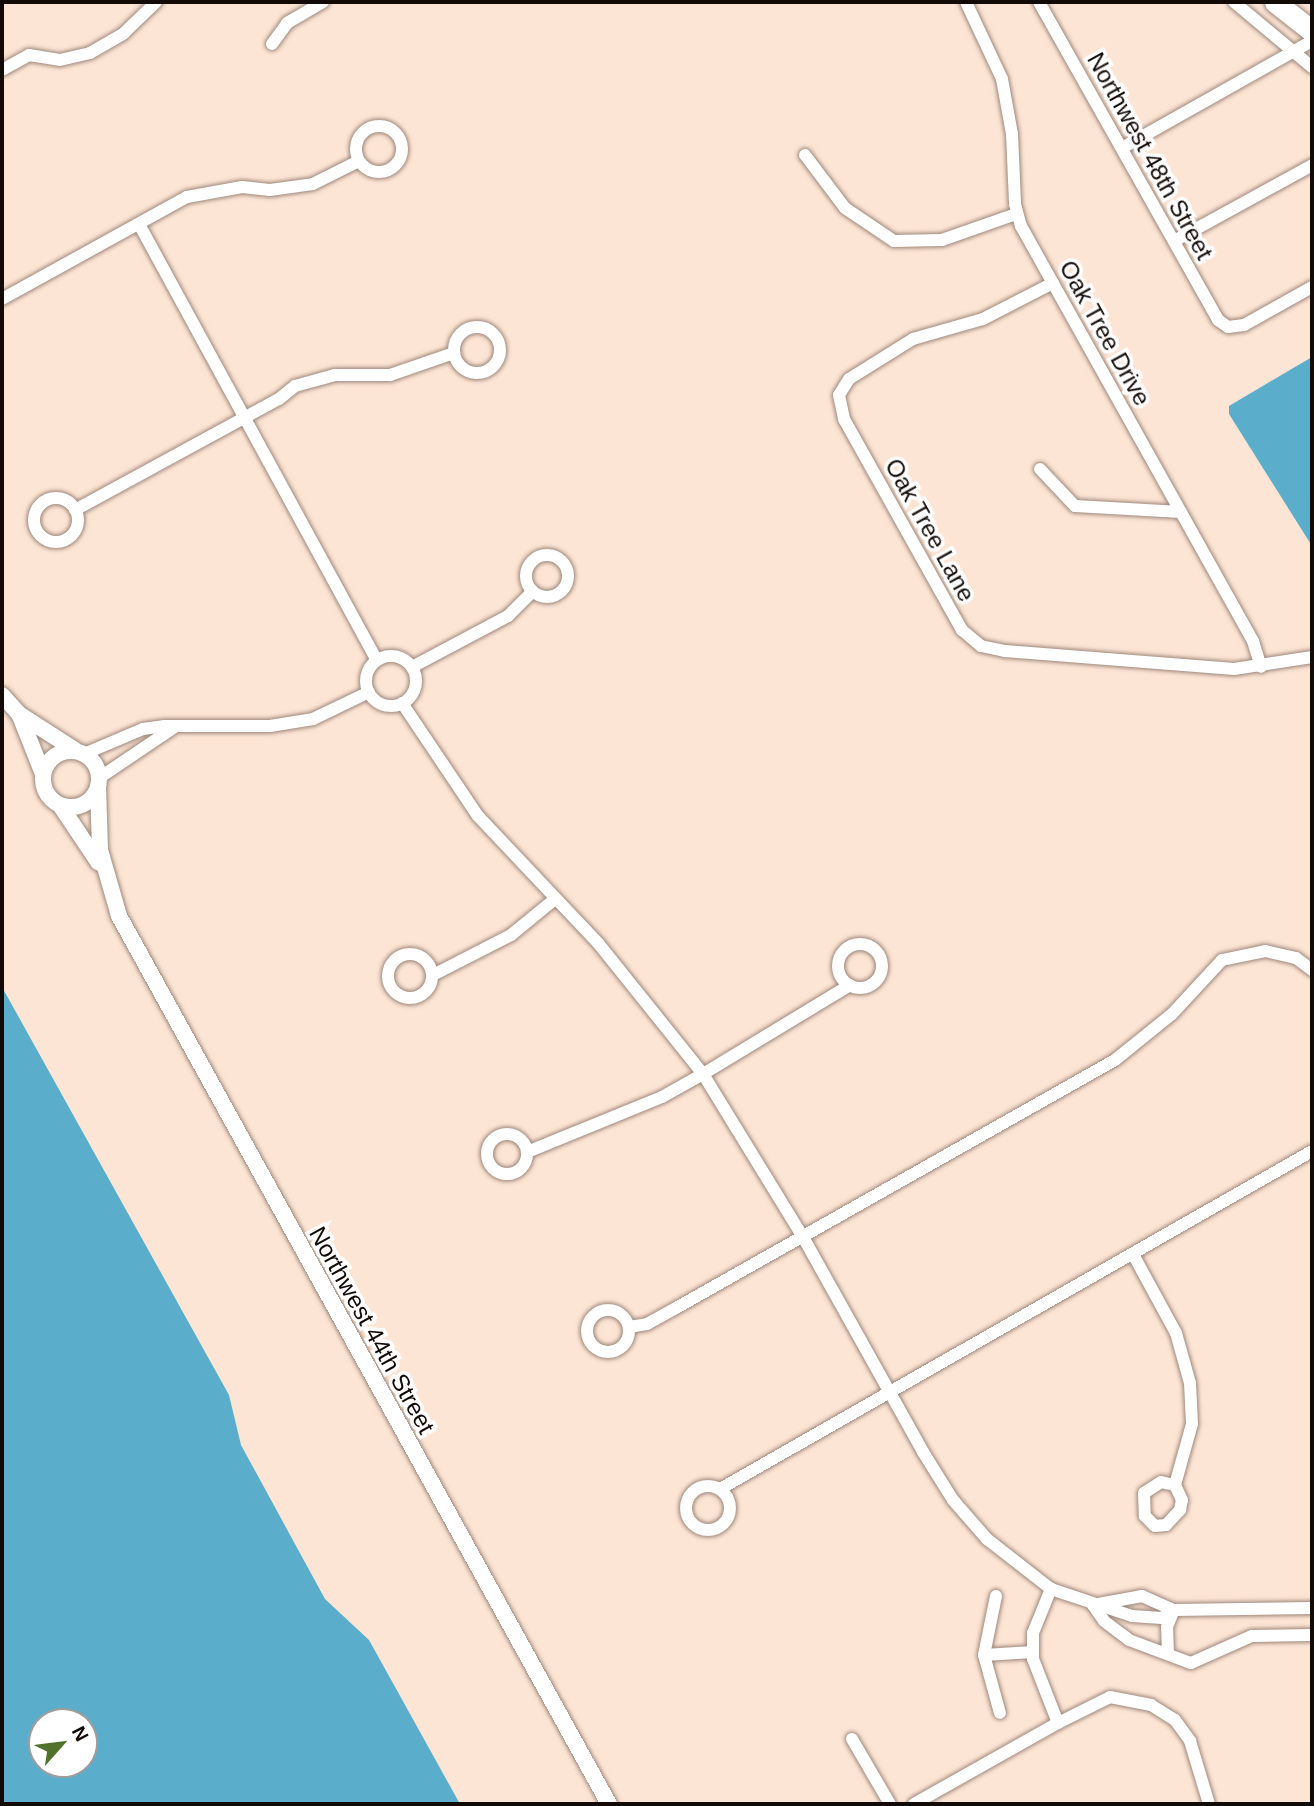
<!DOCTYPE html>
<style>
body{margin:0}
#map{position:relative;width:1314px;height:1806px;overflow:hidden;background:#fde5d5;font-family:Arial,sans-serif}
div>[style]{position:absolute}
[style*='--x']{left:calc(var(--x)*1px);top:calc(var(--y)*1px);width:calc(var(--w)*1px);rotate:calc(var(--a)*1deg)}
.water>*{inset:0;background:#5aaecc}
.roads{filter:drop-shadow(0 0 2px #9e887b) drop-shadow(0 0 2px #9e887b)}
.minor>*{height:12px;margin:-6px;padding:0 6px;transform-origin:6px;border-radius:6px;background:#fff}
.minor>.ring{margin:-6px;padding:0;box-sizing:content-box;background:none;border:12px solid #fff;border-radius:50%}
.tertiary>*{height:16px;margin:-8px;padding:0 8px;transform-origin:8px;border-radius:8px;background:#fff}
.tertiary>.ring{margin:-8px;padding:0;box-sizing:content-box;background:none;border:16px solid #fff;border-radius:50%}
.trunk>*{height:21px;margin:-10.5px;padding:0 10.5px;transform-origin:10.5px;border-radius:10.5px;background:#fff}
span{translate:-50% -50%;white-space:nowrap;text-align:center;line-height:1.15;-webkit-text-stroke:7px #fff;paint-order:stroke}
.street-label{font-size:24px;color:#120a06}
.frame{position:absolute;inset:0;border:4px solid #120a06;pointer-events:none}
.north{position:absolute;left:28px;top:1708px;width:70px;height:70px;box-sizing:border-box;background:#fff;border:2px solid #a09d9b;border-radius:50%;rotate:62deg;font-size:19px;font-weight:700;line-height:28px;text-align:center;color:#120a06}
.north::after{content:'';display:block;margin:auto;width:24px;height:32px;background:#50722a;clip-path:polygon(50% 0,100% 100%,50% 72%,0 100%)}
</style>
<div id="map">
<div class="water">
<i style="clip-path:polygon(1312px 357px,1312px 546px,1229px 414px,1229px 406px)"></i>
<i style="clip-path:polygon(evenodd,2px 987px,229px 1395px,241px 1445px,325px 1599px,369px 1640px,460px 1804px,2px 1804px,2px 987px,42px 1722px,84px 1722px,84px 1764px,42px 1764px,42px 1722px)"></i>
</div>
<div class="roads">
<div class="minor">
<i style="--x:966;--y:2;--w:85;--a:64.9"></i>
<i style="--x:1002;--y:79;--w:56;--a:79.7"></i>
<i style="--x:1012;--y:134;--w:70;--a:87.5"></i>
<i style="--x:1015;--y:204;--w:23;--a:75"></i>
<i style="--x:1021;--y:226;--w:475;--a:60.8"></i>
<i style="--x:1253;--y:641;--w:27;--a:73"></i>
<i style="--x:1039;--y:2;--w:365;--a:60.6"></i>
<i style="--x:1218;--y:320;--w:12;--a:35"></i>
<i style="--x:1228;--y:327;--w:16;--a:-7"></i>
<i style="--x:1244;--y:325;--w:78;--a:-29.2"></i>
<i style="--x:1234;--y:2;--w:102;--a:39.8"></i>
<i style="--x:272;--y:44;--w:26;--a:-54"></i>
<i style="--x:287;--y:23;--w:42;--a:-30.3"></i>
<i style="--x:2;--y:70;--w:31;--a:-29"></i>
<i style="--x:29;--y:55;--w:31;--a:9"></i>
<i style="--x:60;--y:60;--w:31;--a:-13"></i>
<i style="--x:90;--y:53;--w:39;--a:-30"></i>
<i style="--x:124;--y:33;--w:45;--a:-44.1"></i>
<i class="ring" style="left:356px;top:126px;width:34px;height:34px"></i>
<i style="--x:1122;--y:148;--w:218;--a:-29.4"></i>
<i style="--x:805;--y:155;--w:66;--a:53"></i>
<i style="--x:845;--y:208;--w:59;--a:34"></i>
<i style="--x:894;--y:241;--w:48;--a:-1.2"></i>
<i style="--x:942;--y:240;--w:78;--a:-19.4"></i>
<i style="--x:140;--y:226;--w:494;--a:61.4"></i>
<i style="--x:1174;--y:241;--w:158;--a:-28.8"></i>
<i style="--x:1053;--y:283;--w:79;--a:152.8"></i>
<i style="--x:983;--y:319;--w:73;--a:164.1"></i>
<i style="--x:913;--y:339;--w:75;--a:148"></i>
<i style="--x:849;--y:379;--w:19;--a:122"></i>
<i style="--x:839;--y:395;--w:25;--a:78"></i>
<i style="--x:844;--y:419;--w:242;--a:60.8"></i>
<i style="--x:962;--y:630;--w:25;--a:40"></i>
<i style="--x:981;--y:646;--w:25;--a:12"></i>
<i style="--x:1005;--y:651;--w:230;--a:4.5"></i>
<i style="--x:1234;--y:669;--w:79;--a:-8.7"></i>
<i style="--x:2;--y:299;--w:211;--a:-28.9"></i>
<i style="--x:187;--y:197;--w:56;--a:-10.3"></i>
<i style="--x:242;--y:187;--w:28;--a:6"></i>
<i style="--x:270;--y:190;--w:43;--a:-7.9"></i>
<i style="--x:313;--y:184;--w:51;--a:-26.6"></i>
<i class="ring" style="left:454px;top:327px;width:34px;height:34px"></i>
<i style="--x:1040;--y:469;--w:51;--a:46.6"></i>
<i style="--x:1075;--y:506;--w:106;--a:3.2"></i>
<i class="ring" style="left:34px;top:498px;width:32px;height:32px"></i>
<i style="--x:75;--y:510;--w:232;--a:-28.6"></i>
<i style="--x:279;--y:399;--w:21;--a:-39"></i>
<i style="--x:295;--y:386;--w:41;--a:-15.4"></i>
<i style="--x:335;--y:375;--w:55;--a:0"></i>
<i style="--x:390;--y:375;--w:68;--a:-19"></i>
<i class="ring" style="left:526px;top:555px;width:30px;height:30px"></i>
<i class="ring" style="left:366px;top:656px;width:38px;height:38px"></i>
<i style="--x:412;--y:667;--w:109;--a:-28"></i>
<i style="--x:508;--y:616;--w:35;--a:-45"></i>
<i style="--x:402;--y:703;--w:136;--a:56.1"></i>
<i style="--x:478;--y:816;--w:175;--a:46.6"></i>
<i style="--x:598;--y:943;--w:168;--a:51.3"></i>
<i style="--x:703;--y:1074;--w:47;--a:150.7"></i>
<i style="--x:662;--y:1097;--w:146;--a:157.8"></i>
<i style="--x:84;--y:754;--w:64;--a:-23"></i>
<i style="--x:143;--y:729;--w:22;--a:-8"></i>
<i style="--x:165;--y:726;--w:105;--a:0"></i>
<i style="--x:270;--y:726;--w:44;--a:-9.2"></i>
<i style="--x:313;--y:719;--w:62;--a:-25.7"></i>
<i style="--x:99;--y:778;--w:89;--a:-34"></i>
<i class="ring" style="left:838px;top:944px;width:32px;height:32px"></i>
<i class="ring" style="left:388px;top:954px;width:32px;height:32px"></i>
<i style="--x:433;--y:975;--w:88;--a:-27.1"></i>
<i style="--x:511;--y:935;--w:57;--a:-39.3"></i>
<i style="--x:850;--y:985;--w:172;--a:148.8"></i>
<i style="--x:703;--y:1074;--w:191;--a:58.5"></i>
<i style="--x:803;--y:1237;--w:246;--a:60.8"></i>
<i style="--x:923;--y:1452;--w:57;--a:58"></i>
<i style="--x:953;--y:1500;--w:52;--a:48.9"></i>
<i style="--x:987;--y:1539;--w:81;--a:38"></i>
<i style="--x:1051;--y:1589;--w:85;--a:18.4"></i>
<i style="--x:1132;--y:1616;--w:30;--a:4"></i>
<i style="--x:1162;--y:1618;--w:14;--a:-34"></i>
<i class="ring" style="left:487px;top:1134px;width:28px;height:28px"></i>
<i style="--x:1134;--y:1256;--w:88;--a:61.4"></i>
<i style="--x:1176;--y:1333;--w:52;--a:74.4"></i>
<i style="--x:1190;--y:1383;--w:41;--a:87.2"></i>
<i style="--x:1192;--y:1424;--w:63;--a:105.6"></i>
<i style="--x:1175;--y:1485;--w:14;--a:-168"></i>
<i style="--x:1161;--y:1482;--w:20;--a:147"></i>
<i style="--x:1144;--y:1493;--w:23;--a:88"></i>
<i style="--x:1145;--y:1516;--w:14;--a:45"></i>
<i style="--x:1155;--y:1526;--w:11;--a:-5"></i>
<i style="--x:1166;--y:1525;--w:21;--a:-47"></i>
<i style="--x:1180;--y:1510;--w:10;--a:-79"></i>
<i style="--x:1182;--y:1500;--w:17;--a:-115"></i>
<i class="ring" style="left:587px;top:1310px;width:30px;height:30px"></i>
<i style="--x:629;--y:1327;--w:18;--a:-9"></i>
<i style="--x:647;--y:1324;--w:33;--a:-29"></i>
<i style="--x:676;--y:1308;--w:504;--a:-29.46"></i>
<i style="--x:1115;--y:1060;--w:73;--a:-38.9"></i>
<i style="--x:1172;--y:1014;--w:74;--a:-47.2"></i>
<i style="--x:1222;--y:960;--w:44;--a:-11.8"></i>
<i style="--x:1265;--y:951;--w:32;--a:13"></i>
<i style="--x:1296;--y:958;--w:20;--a:37"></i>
<i class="ring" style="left:686px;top:1486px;width:32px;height:32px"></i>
<i style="--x:720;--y:1489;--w:682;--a:-29.72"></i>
<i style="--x:996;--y:1596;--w:60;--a:101.5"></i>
<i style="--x:984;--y:1655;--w:49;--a:-3.5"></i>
<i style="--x:1093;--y:1605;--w:19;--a:55"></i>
<i style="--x:1104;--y:1621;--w:31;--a:37"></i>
<i style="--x:1129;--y:1640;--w:66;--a:20.4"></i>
<i style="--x:1191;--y:1663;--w:67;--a:-23.9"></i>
<i style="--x:1252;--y:1636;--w:60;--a:-1"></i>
<i style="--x:1093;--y:1605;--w:50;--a:-10.4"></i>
<i style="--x:1142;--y:1596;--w:35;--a:24"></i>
<i style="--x:1174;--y:1610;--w:138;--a:-0.8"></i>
<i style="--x:1168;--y:1654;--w:27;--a:-92"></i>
<i style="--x:1167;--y:1627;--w:18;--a:-68"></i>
<i style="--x:984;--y:1655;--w:60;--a:74.6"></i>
<i style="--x:1058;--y:1723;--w:58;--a:-26.6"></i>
<i style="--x:1110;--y:1697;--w:42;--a:11"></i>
<i style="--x:1151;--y:1705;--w:28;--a:32"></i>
<i style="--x:1175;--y:1720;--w:26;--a:54"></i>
<i style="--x:1190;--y:1741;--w:66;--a:73.2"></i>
<i style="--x:852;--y:1739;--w:75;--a:59.7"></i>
<i style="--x:914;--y:1804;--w:165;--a:-29.4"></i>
<i style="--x:1058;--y:1723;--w:69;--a:-111.3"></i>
<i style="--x:1033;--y:1659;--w:26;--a:-90"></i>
<i style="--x:1033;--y:1633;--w:48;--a:-67.8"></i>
</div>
<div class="tertiary">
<i style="--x:2;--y:695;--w:25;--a:48"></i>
<i style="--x:19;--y:714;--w:67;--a:32.7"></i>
<i style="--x:20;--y:716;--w:62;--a:68.4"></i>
<i class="ring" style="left:43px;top:751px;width:40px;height:40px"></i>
<i style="--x:98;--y:786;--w:64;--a:88.2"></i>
<i style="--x:100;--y:850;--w:69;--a:73.9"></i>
<i style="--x:119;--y:916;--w:1014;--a:61.11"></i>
<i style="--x:60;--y:805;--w:69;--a:56.3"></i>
</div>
<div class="trunk">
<i style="--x:1275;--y:2;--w:47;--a:38.1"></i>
</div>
</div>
<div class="street-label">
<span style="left:1150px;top:156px;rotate:61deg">Northwest 48th Street</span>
<span style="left:1105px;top:333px;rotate:61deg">Oak Tree Drive</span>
<span style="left:930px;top:530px;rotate:61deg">Oak Tree Lane</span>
<span style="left:372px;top:1330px;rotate:61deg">Northwest 44th Street</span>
</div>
<div class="frame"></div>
<div class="north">N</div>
</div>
